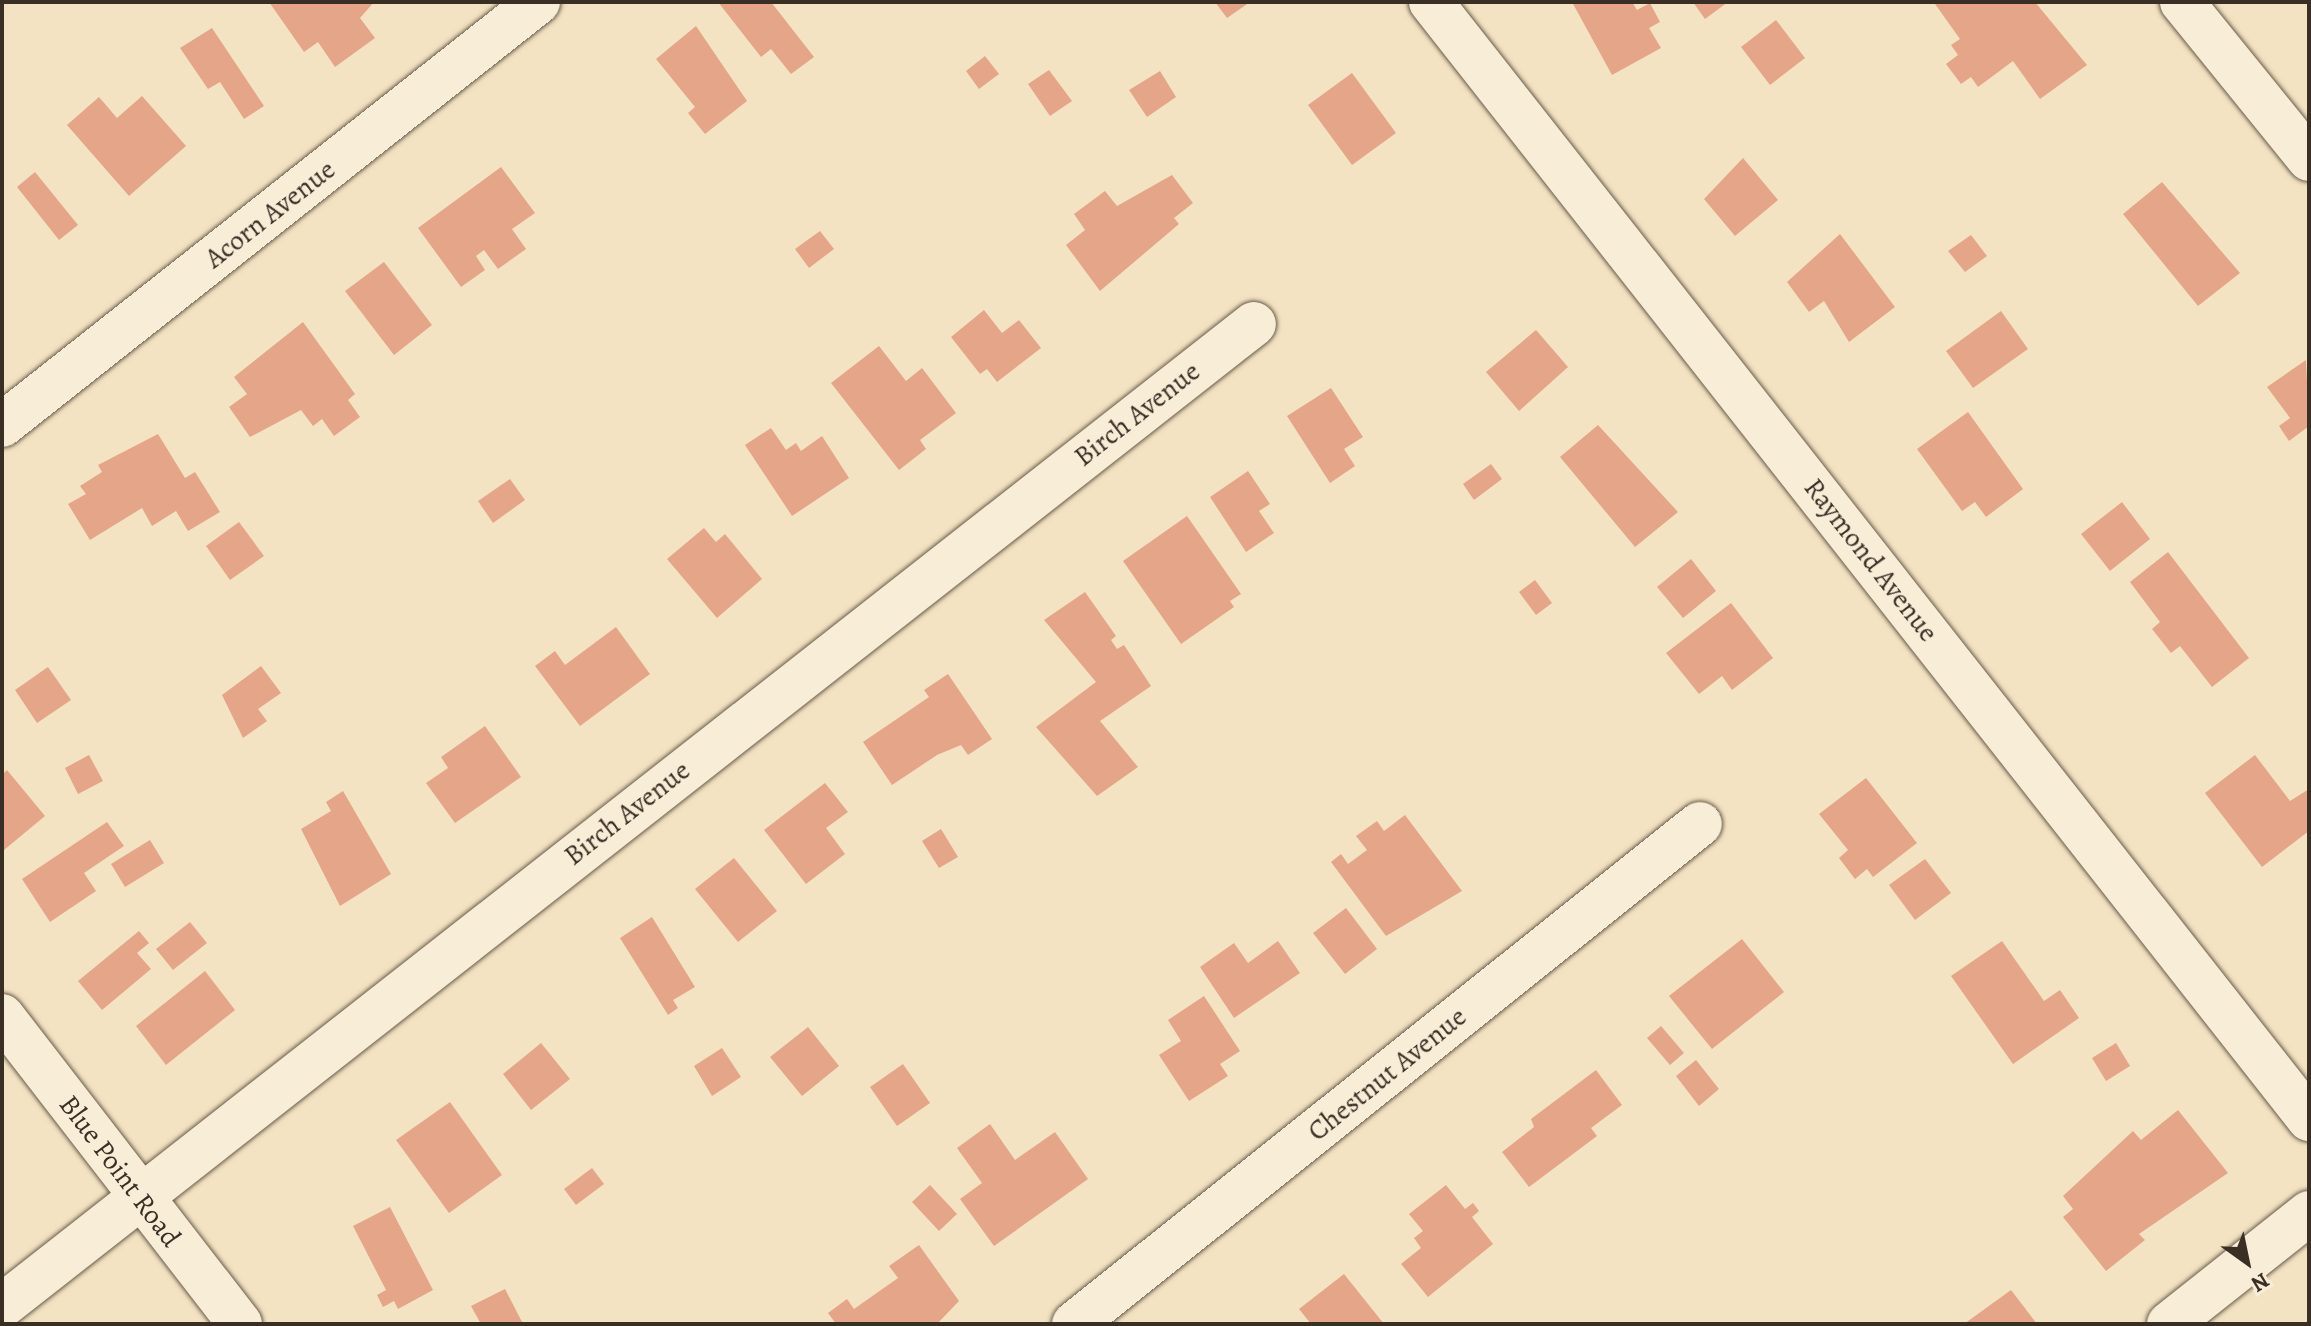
<!DOCTYPE html>
<style>
body{margin:0}
#map{position:relative;width:2311px;height:1326px;overflow:hidden;background:#f4e3c2;font-family:Alegreya,serif}
div>[style]{position:absolute}
[style*='--x']{left:calc(var(--x)*1px);top:calc(var(--y)*1px);width:calc(var(--w)*1px);rotate:calc(var(--a)*1deg)}
.building>*{inset:0;background:#e4a588}
.roads{filter:drop-shadow(0 0 2px #685c4c) drop-shadow(0 0 2px #685c4c)}
.minor>*{height:44px;margin:-22px;padding:0 22px;transform-origin:22px;border-radius:22px;background:#f8edd7}
span{translate:-50% -50%;white-space:nowrap;text-align:center;line-height:1.15;-webkit-text-stroke:6px #f8edd7;paint-order:stroke}
.street-label{font-size:28px;color:#3a2f25}
.frame{position:absolute;inset:0;border:4px solid #3a2f25;pointer-events:none}
.north{position:absolute;left:2207px;top:1222px;width:80px;height:80px;-webkit-text-stroke:6px #f8edd7;paint-order:stroke;rotate:147deg;font-size:22px;font-weight:700;line-height:32px;text-align:center;color:#3a2f25}
.north::after{content:'';display:block;margin:auto;width:28px;height:36px;background:#3a2f25;clip-path:polygon(50% 0,100% 100%,50% 72%,0 100%)}
</style>
<div id="map">
<div class="building">
<i style="clip-path:polygon(269px 2px,374px 2px,360px 18px,375px 38px,335px 67px,318px 42px,304px 52px)"></i>
<i style="clip-path:polygon(718px 2px,771px 2px,814px 57px,791px 74px,771px 49px,761px 57px)"></i>
<i style="clip-path:polygon(1215px 2px,1250px 2px,1227px 18px)"></i>
<i style="clip-path:polygon(1572px 2px,1632px 2px,1637px 10px,1650px 3px,1660px 22px,1649px 28px,1661px 48px,1612px 75px)"></i>
<i style="clip-path:polygon(1693px 2px,1728px 2px,1705px 19px)"></i>
<i style="clip-path:polygon(2035px 2px,2087px 65px,2040px 99px,2013px 61px,1978px 87px,1971px 77px,1961px 84px,1946px 64px,1958px 55px,1951px 45px,1960px 39px,1935px 4px)"></i>
<i style="clip-path:polygon(1776px 20px,1805px 58px,1770px 85px,1741px 47px)"></i>
<i style="clip-path:polygon(696px 26px,747px 101px,705px 134px,688px 113px,695px 107px,656px 59px)"></i>
<i style="clip-path:polygon(212px 28px,264px 106px,244px 119px,220px 82px,208px 89px,180px 48px)"></i>
<i style="clip-path:polygon(985px 56px,999px 74px,979px 89px,966px 71px)"></i>
<i style="clip-path:polygon(1049px 70px,1072px 101px,1050px 116px,1028px 84px)"></i>
<i style="clip-path:polygon(1160px 71px,1176px 97px,1147px 117px,1129px 90px)"></i>
<i style="clip-path:polygon(1352px 73px,1396px 133px,1352px 165px,1308px 105px)"></i>
<i style="clip-path:polygon(142px 96px,186px 146px,129px 196px,67px 125px,99px 97px,117px 118px)"></i>
<i style="clip-path:polygon(1743px 158px,1778px 200px,1735px 236px,1704px 199px)"></i>
<i style="clip-path:polygon(501px 167px,535px 213px,512px 229px,526px 249px,498px 269px,484px 250px,476px 256px,485px 270px,461px 287px,418px 228px)"></i>
<i style="clip-path:polygon(35px 172px,78px 225px,59px 240px,17px 187px)"></i>
<i style="clip-path:polygon(1172px 175px,1193px 203px,1174px 218px,1179px 224px,1100px 291px,1066px 245px,1085px 230px,1074px 214px,1105px 191px,1117px 206px)"></i>
<i style="clip-path:polygon(2162px 182px,2240px 273px,2198px 306px,2123px 214px)"></i>
<i style="clip-path:polygon(820px 231px,834px 249px,809px 268px,795px 249px)"></i>
<i style="clip-path:polygon(1840px 234px,1895px 307px,1849px 342px,1824px 301px,1809px 312px,1787px 282px)"></i>
<i style="clip-path:polygon(1971px 235px,1987px 256px,1965px 272px,1948px 251px)"></i>
<i style="clip-path:polygon(384px 262px,432px 325px,394px 355px,345px 291px)"></i>
<i style="clip-path:polygon(984px 310px,1002px 333px,1019px 320px,1041px 348px,997px 382px,987px 369px,980px 374px,951px 337px)"></i>
<i style="clip-path:polygon(2001px 311px,2028px 349px,1973px 388px,1946px 351px)"></i>
<i style="clip-path:polygon(303px 322px,355px 394px,348px 400px,360px 417px,334px 436px,322px 419px,313px 426px,301px 410px,250px 437px,229px 407px,247px 394px,234px 377px)"></i>
<i style="clip-path:polygon(1536px 330px,1568px 367px,1519px 411px,1486px 372px)"></i>
<i style="clip-path:polygon(879px 346px,906px 381px,922px 368px,956px 413px,920px 440px,926px 449px,899px 470px,831px 383px)"></i>
<i style="clip-path:polygon(2306px 360px,2309px 426px,2289px 441px,2279px 426px,2290px 418px,2267px 387px)"></i>
<i style="clip-path:polygon(1331px 388px,1363px 437px,1344px 449px,1355px 466px,1330px 483px,1287px 416px)"></i>
<i style="clip-path:polygon(1968px 412px,2023px 489px,1986px 517px,1975px 502px,1962px 511px,1917px 449px)"></i>
<i style="clip-path:polygon(1598px 425px,1678px 512px,1635px 547px,1560px 457px)"></i>
<i style="clip-path:polygon(771px 428px,786px 450px,796px 443px,801px 451px,822px 436px,849px 478px,792px 516px,745px 445px)"></i>
<i style="clip-path:polygon(158px 434px,185px 478px,195px 472px,220px 512px,188px 531px,176px 511px,152px 526px,142px 508px,90px 540px,68px 504px,86px 494px,80px 486px,102px 472px,98px 465px)"></i>
<i style="clip-path:polygon(1491px 464px,1502px 479px,1474px 500px,1463px 484px)"></i>
<i style="clip-path:polygon(1248px 471px,1270px 504px,1259px 511px,1274px 533px,1246px 552px,1210px 497px)"></i>
<i style="clip-path:polygon(510px 479px,525px 500px,493px 523px,478px 501px)"></i>
<i style="clip-path:polygon(2122px 502px,2150px 539px,2110px 571px,2081px 534px)"></i>
<i style="clip-path:polygon(1187px 516px,1241px 594px,1230px 601px,1234px 607px,1181px 644px,1123px 561px)"></i>
<i style="clip-path:polygon(239px 522px,264px 556px,230px 580px,206px 546px)"></i>
<i style="clip-path:polygon(704px 528px,716px 542px,725px 534px,762px 579px,717px 618px,667px 559px)"></i>
<i style="clip-path:polygon(2168px 552px,2249px 658px,2212px 687px,2180px 646px,2171px 653px,2152px 629px,2160px 622px,2130px 582px)"></i>
<i style="clip-path:polygon(1691px 559px,1716px 591px,1683px 618px,1657px 587px)"></i>
<i style="clip-path:polygon(1535px 580px,1552px 603px,1536px 615px,1519px 592px)"></i>
<i style="clip-path:polygon(1085px 592px,1116px 636px,1111px 640px,1117px 649px,1124px 645px,1151px 686px,1100px 721px,1138px 767px,1097px 796px,1036px 727px,1096px 682px,1044px 620px)"></i>
<i style="clip-path:polygon(1731px 603px,1773px 658px,1732px 690px,1722px 676px,1699px 694px,1666px 653px)"></i>
<i style="clip-path:polygon(616px 627px,650px 674px,580px 726px,535px 666px,555px 651px,565px 665px)"></i>
<i style="clip-path:polygon(261px 666px,281px 693px,258px 709px,267px 721px,243px 738px,222px 695px)"></i>
<i style="clip-path:polygon(48px 667px,71px 700px,37px 723px,15px 690px)"></i>
<i style="clip-path:polygon(948px 674px,992px 739px,968px 755px,961px 745px,937px 755px,892px 785px,863px 742px,929px 697px,924px 690px)"></i>
<i style="clip-path:polygon(485px 726px,521px 777px,455px 823px,426px 783px,448px 768px,441px 757px)"></i>
<i style="clip-path:polygon(89px 755px,103px 781px,78px 794px,65px 768px)"></i>
<i style="clip-path:polygon(2255px 755px,2290px 801px,2309px 789px,2309px 831px,2262px 867px,2205px 793px)"></i>
<i style="clip-path:polygon(7px 770px,45px 816px,4px 850px,2px 775px)"></i>
<i style="clip-path:polygon(1866px 778px,1917px 843px,1873px 877px,1867px 869px,1855px 879px,1839px 858px,1848px 850px,1819px 814px)"></i>
<i style="clip-path:polygon(825px 783px,848px 812px,826px 828px,845px 854px,806px 884px,764px 830px)"></i>
<i style="clip-path:polygon(343px 791px,391px 874px,340px 906px,301px 829px,331px 811px,326px 802px)"></i>
<i style="clip-path:polygon(1405px 815px,1462px 891px,1386px 936px,1331px 862px,1341px 854px,1348px 864px,1367px 850px,1356px 836px,1377px 821px,1384px 831px)"></i>
<i style="clip-path:polygon(107px 822px,124px 846px,84px 873px,96px 891px,50px 922px,22px 879px)"></i>
<i style="clip-path:polygon(941px 829px,958px 857px,939px 868px,922px 841px)"></i>
<i style="clip-path:polygon(150px 840px,164px 863px,125px 887px,111px 864px)"></i>
<i style="clip-path:polygon(734px 858px,777px 911px,738px 942px,695px 889px)"></i>
<i style="clip-path:polygon(1925px 859px,1951px 893px,1915px 920px,1889px 885px)"></i>
<i style="clip-path:polygon(1346px 908px,1377px 949px,1345px 974px,1313px 933px)"></i>
<i style="clip-path:polygon(652px 917px,695px 987px,673px 1000px,678px 1008px,668px 1015px,620px 938px)"></i>
<i style="clip-path:polygon(190px 922px,207px 943px,173px 970px,156px 949px)"></i>
<i style="clip-path:polygon(139px 931px,149px 943px,137px 953px,151px 969px,102px 1010px,78px 981px)"></i>
<i style="clip-path:polygon(1742px 939px,1784px 992px,1712px 1049px,1669px 996px)"></i>
<i style="clip-path:polygon(1278px 941px,1300px 973px,1234px 1018px,1200px 967px,1234px 943px,1248px 963px)"></i>
<i style="clip-path:polygon(2002px 941px,2044px 1001px,2060px 990px,2079px 1018px,2013px 1064px,1951px 976px)"></i>
<i style="clip-path:polygon(205px 971px,235px 1010px,166px 1065px,136px 1026px)"></i>
<i style="clip-path:polygon(1204px 996px,1240px 1051px,1220px 1064px,1228px 1076px,1189px 1101px,1159px 1055px,1181px 1041px,1168px 1020px)"></i>
<i style="clip-path:polygon(1661px 1026px,1684px 1053px,1670px 1065px,1647px 1038px)"></i>
<i style="clip-path:polygon(808px 1027px,839px 1066px,802px 1096px,770px 1057px)"></i>
<i style="clip-path:polygon(541px 1043px,570px 1079px,531px 1110px,503px 1074px)"></i>
<i style="clip-path:polygon(2116px 1043px,2130px 1066px,2106px 1081px,2092px 1058px)"></i>
<i style="clip-path:polygon(722px 1048px,741px 1077px,712px 1096px,694px 1066px)"></i>
<i style="clip-path:polygon(1696px 1060px,1719px 1089px,1699px 1106px,1676px 1076px)"></i>
<i style="clip-path:polygon(903px 1064px,930px 1103px,897px 1126px,870px 1087px)"></i>
<i style="clip-path:polygon(1596px 1070px,1622px 1105px,1591px 1128px,1597px 1136px,1529px 1187px,1502px 1152px,1534px 1127px,1531px 1119px)"></i>
<i style="clip-path:polygon(450px 1102px,502px 1175px,449px 1213px,396px 1140px)"></i>
<i style="clip-path:polygon(2178px 1110px,2228px 1173px,2139px 1234px,2145px 1240px,2106px 1271px,2063px 1217px,2073px 1209px,2063px 1196px,2133px 1131px,2141px 1140px)"></i>
<i style="clip-path:polygon(990px 1124px,1015px 1160px,1055px 1132px,1088px 1179px,994px 1246px,960px 1199px,982px 1183px,957px 1148px)"></i>
<i style="clip-path:polygon(592px 1168px,604px 1184px,576px 1205px,564px 1189px)"></i>
<i style="clip-path:polygon(930px 1185px,957px 1214px,939px 1231px,912px 1202px)"></i>
<i style="clip-path:polygon(1446px 1185px,1465px 1209px,1473px 1203px,1479px 1211px,1472px 1217px,1493px 1244px,1428px 1297px,1401px 1264px,1421px 1248px,1414px 1238px,1423px 1231px,1409px 1214px)"></i>
<i style="clip-path:polygon(390px 1207px,433px 1290px,398px 1309px,394px 1301px,383px 1307px,377px 1295px,386px 1290px,353px 1226px)"></i>
<i style="clip-path:polygon(919px 1245px,959px 1301px,937px 1324px,836px 1324px,828px 1313px,847px 1299px,854px 1309px,898px 1278px,889px 1266px)"></i>
<i style="clip-path:polygon(1344px 1274px,1384px 1324px,1311px 1324px,1299px 1309px)"></i>
<i style="clip-path:polygon(505px 1289px,523px 1324px,481px 1324px,471px 1306px)"></i>
<i style="clip-path:polygon(2011px 1290px,2037px 1324px,1964px 1324px)"></i>
</div>
<div class="roads">
<div class="minor">
<i style="--x:1431;--y:2;--w:1421;--a:51.83"></i>
<i style="--x:2182;--y:2;--w:202;--a:51"></i>
<i style="--x:2;--y:425;--w:683;--a:-38.28"></i>
<i style="--x:2;--y:1016;--w:389;--a:52.3"></i>
<i style="--x:2;--y:1306;--w:1591;--a:-38.11"></i>
<i style="--x:1074;--y:1324;--w:801;--a:-38.62"></i>
<i style="--x:2169;--y:1324;--w:179;--a:-38.4"></i>
</div>
</div>
<div class="street-label">
<span style="left:270px;top:214px;rotate:-38deg">Acorn Avenue</span>
<span style="left:1137px;top:414px;rotate:-38deg">Birch Avenue</span>
<span style="left:1871px;top:560px;rotate:52deg">Raymond Avenue</span>
<span style="left:627px;top:813px;rotate:-38deg">Birch Avenue</span>
<span style="left:1387px;top:1074px;rotate:-39deg">Chestnut Avenue</span>
<span style="left:120px;top:1171px;rotate:53deg">Blue Point Road</span>
</div>
<div class="frame"></div>
<div class="north">N</div>
</div>
